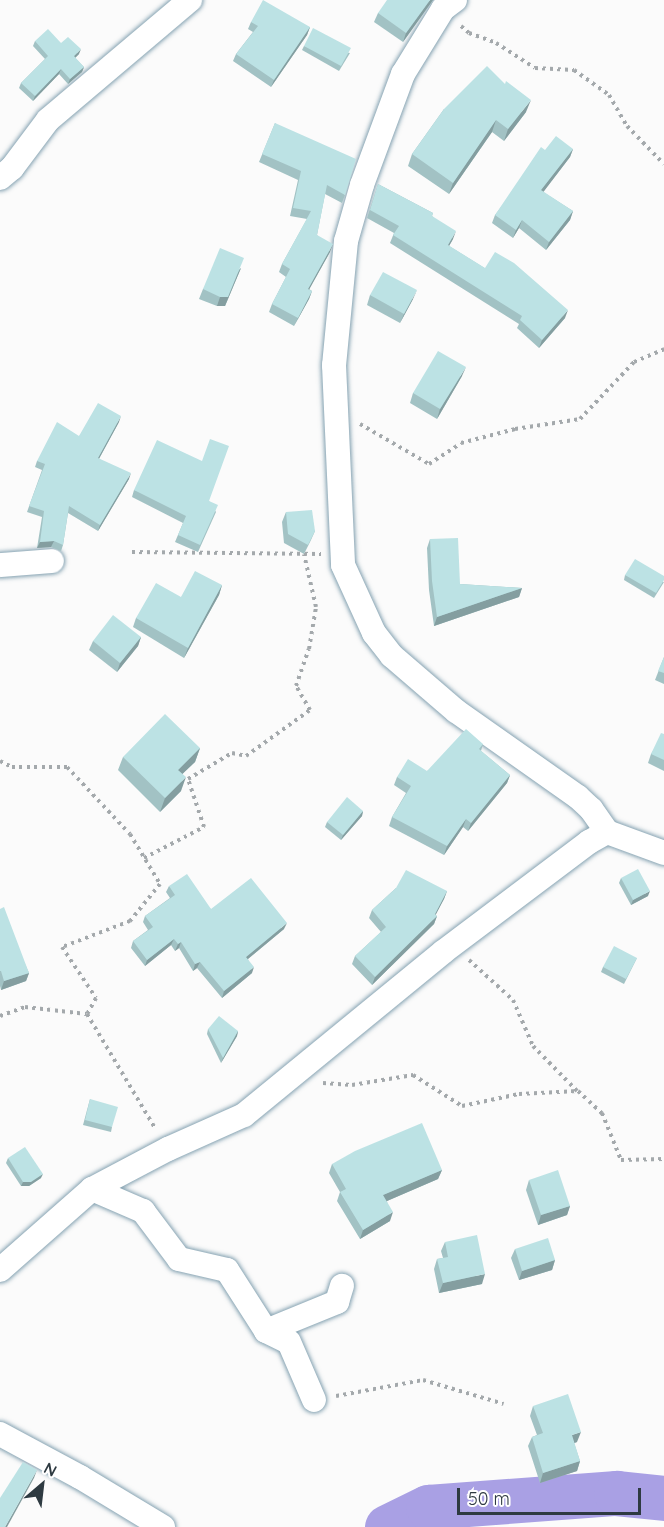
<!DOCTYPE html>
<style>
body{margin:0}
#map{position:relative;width:664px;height:1527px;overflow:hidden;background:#fbfbfb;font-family:Quicksand,sans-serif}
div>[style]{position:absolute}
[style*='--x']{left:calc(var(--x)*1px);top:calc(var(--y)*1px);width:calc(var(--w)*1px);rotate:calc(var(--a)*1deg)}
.river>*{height:45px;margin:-22.5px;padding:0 22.5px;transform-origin:22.5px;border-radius:22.5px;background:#a9a0e4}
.path>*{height:4px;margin-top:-2px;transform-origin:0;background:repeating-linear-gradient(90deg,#a4a9ac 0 3px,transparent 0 7.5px)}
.roads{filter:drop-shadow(0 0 2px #86a3b2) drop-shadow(0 0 2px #86a3b2)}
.street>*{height:24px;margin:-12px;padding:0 12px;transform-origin:12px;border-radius:12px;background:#fff}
.wall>*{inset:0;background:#a2c2c4}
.shaded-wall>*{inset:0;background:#849ea0}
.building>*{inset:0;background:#bce2e4}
span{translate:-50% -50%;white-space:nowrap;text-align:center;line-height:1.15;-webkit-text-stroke:4.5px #fff;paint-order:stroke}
.north{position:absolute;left:12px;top:1455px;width:60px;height:60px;-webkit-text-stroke:4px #fff;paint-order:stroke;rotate:28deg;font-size:16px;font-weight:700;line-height:24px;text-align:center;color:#2e3a41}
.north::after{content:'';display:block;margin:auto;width:21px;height:27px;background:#2e3a41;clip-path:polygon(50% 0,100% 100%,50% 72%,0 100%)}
.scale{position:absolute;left:457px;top:1488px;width:184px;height:27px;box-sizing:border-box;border:3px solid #2e3a41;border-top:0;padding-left:8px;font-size:18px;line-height:21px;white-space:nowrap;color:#2e3a41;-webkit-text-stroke:4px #fff;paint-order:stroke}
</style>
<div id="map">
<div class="river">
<i style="--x:387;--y:1527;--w:46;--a:-26"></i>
<i style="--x:428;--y:1507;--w:189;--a:-4.3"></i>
<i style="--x:616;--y:1493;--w:48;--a:5.9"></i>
</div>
<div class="path">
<i style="--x:461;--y:26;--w:11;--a:41"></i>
<i style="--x:469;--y:33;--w:29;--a:20"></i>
<i style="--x:496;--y:43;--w:46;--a:32.7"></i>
<i style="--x:535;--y:68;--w:39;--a:3"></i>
<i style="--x:574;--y:70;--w:43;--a:35.5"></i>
<i style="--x:609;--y:95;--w:36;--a:60"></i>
<i style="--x:627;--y:126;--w:53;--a:45.8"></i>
<i style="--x:360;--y:424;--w:80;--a:30.1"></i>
<i style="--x:429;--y:464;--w:38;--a:-33"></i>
<i style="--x:461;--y:443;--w:56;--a:-14.5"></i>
<i style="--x:515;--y:429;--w:66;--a:-8.7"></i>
<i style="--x:580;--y:419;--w:79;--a:-46.5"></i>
<i style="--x:634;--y:362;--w:33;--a:-23"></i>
<i style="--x:132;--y:552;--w:189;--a:0.6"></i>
<i style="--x:0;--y:761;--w:13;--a:27"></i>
<i style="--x:12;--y:767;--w:55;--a:0"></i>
<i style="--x:67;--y:767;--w:92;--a:46.8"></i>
<i style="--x:130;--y:834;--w:58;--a:59"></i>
<i style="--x:160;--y:884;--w:48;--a:129"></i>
<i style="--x:130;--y:921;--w:73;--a:159.1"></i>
<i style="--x:62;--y:947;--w:61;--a:56.3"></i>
<i style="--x:96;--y:998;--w:18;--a:119"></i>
<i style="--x:144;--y:858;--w:68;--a:-27.3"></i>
<i style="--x:204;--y:827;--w:51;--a:-108.4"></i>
<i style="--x:188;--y:779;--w:51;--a:-30.6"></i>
<i style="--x:232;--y:753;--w:14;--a:12"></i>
<i style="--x:246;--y:756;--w:79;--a:-35.7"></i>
<i style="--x:310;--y:710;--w:28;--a:-120"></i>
<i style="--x:296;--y:686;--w:39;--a:-71"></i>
<i style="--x:309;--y:649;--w:43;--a:-80.5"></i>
<i style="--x:316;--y:607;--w:54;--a:-102.8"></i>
<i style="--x:469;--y:960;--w:59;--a:42.3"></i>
<i style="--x:513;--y:1000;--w:50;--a:66.5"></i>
<i style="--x:533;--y:1046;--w:63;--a:45.6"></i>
<i style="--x:0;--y:1016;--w:27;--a:-20"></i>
<i style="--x:25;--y:1007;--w:62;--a:6.4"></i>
<i style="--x:87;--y:1014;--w:133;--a:59.2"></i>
<i style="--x:323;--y:1083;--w:29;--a:4"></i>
<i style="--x:352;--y:1085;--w:62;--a:-9.3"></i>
<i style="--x:413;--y:1075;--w:58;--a:32.3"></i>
<i style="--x:462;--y:1106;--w:58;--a:-11.9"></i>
<i style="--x:519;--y:1094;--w:59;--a:-2.9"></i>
<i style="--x:578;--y:1091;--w:33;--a:43"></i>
<i style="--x:602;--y:1113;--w:51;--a:68"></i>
<i style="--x:621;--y:1160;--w:43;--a:-1.3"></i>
<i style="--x:336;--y:1396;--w:88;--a:-10.4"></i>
<i style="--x:423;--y:1380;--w:84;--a:16.5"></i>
</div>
<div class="roads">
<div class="street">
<i style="--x:455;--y:0;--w:15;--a:143"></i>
<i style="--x:443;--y:9;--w:76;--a:121.6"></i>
<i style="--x:403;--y:74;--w:118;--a:110.3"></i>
<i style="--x:362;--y:185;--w:58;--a:105.9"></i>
<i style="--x:346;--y:241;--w:125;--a:95.5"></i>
<i style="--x:334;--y:365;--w:200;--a:87.4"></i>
<i style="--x:343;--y:565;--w:75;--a:65.5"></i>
<i style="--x:374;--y:633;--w:29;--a:52"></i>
<i style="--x:392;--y:656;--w:84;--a:40.7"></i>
<i style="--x:456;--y:711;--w:149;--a:35.2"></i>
<i style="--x:578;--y:797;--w:18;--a:43"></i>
<i style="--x:591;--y:809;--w:28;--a:55"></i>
<i style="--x:0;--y:178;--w:16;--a:-40"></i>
<i style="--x:12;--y:168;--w:60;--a:-53.1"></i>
<i style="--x:48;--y:120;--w:186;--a:-40.2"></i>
<i style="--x:0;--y:565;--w:52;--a:-4.4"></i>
<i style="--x:92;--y:1189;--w:56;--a:23.3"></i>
<i style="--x:143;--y:1211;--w:60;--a:53.1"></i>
<i style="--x:179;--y:1259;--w:49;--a:12.9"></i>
<i style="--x:227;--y:1270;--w:72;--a:57.4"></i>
<i style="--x:266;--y:1331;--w:77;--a:-22.2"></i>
<i style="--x:337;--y:1302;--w:17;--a:-73"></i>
<i style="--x:0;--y:1270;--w:123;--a:-41.4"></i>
<i style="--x:92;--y:1189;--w:86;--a:-27.8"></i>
<i style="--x:168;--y:1149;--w:83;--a:-24.1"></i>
<i style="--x:244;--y:1115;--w:257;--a:-39.3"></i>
<i style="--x:443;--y:952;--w:183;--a:-37"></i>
<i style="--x:589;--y:842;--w:21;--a:-29"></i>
<i style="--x:607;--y:832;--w:61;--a:20.2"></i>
<i style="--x:266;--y:1331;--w:25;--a:26"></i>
<i style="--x:289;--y:1342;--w:63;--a:66.7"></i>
<i style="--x:0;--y:1434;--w:91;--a:28.3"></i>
<i style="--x:80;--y:1477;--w:97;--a:31.1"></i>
</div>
</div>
<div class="wall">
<i style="clip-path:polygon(433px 0,403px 42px,374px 22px,378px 13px)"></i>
<i style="clip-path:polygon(251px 22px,310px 27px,307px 35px,271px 87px,233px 61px,236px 54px,253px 32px,248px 29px)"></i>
<i style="clip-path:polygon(35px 41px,61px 43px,79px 54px,75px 58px,84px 67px,82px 72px,68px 84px,59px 74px,33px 101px,19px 88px,21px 83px,45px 59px,33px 46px)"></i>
<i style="clip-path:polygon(304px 46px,350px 53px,339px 71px,302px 50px)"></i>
<i style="clip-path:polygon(444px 109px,526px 112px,504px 141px,492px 132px,449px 194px,408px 166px,412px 154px)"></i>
<i style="clip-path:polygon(275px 123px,345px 195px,342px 203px,325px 194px,317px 235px,330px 252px,309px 289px,312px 291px,309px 299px,294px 326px,269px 312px,272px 304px,286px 277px,279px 272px,282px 264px,307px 219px,290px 216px,298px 180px,259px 162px)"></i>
<i style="clip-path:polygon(573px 149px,570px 157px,543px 192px,573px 211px,570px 220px,546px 250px,519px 228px,513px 238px,492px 223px,495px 215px,545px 150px)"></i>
<i style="clip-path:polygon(378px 184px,433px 213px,432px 216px,453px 239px,449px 246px,565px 318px,539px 348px,517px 328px,519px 324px,390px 243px,394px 233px,367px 218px)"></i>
<i style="clip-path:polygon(241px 268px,225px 306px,217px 306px,199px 299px,203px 289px)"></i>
<i style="clip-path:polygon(370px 295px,413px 299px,400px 323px,367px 305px)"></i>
<i style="clip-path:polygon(462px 376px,437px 419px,410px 403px,413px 393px)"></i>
<i style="clip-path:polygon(119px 422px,99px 459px,129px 479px,98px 531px,68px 513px,63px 545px,61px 551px,51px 547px,37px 548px,42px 517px,27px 512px,42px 470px,35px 467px,37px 461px,79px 436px)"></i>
<i style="clip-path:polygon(134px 490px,209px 501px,216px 512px,198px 552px,175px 542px,183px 523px,132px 497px)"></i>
<i style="clip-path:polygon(286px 512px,315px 531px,311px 540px,304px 554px,284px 543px,282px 522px)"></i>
<i style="clip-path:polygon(430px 539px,460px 584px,522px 588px,519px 597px,434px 626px,429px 590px,427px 548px)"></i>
<i style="clip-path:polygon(625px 575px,664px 582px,654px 598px,624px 580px)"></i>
<i style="clip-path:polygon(222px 585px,219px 595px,184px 658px,133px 627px,136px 618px,181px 597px)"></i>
<i style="clip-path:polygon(141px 637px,138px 646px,117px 672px,89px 650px,93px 641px)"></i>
<i style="clip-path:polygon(664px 657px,664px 684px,655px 680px)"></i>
<i style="clip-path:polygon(664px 734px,664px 771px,648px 763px,651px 754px)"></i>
<i style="clip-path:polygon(483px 744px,481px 751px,510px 775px,507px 783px,468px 831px,463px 827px,444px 855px,389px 826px,392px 817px,406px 793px,394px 785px,397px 777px,427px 771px)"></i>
<i style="clip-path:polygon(200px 748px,195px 762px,182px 774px,181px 791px,160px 812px,118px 770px,123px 757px)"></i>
<i style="clip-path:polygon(363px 811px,362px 816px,341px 840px,325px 827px,327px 822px)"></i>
<i style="clip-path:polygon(621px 878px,648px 896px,631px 905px,619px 883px)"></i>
<i style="clip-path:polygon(169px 886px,211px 909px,284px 929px,248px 959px,252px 973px,222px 998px,197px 968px,193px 971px,179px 948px,175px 951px,171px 945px,145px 966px,131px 948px,133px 941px,148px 930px,143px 922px,145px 916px,170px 898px,166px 892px)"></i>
<i style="clip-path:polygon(396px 888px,447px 891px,444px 899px,435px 915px,437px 916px,434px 924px,372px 985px,352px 964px,355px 956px,381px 932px,369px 918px,372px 910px)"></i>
<i style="clip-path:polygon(0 909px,29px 973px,26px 981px,1px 990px,0 986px)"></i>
<i style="clip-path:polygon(637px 958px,624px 984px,601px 972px,603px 967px)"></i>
<i style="clip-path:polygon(208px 1029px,238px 1031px,237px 1036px,221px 1063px,207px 1034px)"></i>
<i style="clip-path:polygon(90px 1099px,112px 1127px,111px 1132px,83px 1125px)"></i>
<i style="clip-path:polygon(8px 1158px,41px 1178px,29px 1186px,21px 1186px,6px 1163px)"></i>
<i style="clip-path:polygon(332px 1164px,442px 1170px,438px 1179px,387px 1201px,390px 1221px,360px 1239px,337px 1201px,340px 1192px,329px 1173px)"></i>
<i style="clip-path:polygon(529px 1180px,570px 1206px,567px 1215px,538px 1225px,526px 1190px)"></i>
<i style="clip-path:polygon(445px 1242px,482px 1284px,439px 1293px,434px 1269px,437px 1259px,443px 1258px,441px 1251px)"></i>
<i style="clip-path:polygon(515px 1249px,555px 1260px,552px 1270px,519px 1280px,511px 1258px)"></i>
<i style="clip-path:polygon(533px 1406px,577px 1442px,574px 1443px,580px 1461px,577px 1471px,540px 1483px,528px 1446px,532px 1437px,537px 1435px,530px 1416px)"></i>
</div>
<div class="shaded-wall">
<i style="clip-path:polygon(430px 0,433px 0,403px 42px,406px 33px)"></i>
<i style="clip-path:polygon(310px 27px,307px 35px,271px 87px,274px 80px)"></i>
<i style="clip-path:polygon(81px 49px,79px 54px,72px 61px,74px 56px)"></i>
<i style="clip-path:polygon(84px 67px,82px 72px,68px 84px,70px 79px)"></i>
<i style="clip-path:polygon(61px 69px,59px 74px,33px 101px,35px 96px)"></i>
<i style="clip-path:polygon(531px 100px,526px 112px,504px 141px,508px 129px)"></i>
<i style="clip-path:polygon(496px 120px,492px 132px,449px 194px,453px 183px)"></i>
<i style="clip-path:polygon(573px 149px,570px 157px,538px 199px,541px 190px)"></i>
<i style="clip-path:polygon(573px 211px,570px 220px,546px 250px,549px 242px)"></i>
<i style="clip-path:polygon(522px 220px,519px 228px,513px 238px,516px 230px)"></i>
<i style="clip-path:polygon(456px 231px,453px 239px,445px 253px,448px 245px)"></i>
<i style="clip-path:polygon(333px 244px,330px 252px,305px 297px,308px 289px)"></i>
<i style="clip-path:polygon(241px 268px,225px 306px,217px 306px,220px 297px)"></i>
<i style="clip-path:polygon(417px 290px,413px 299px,400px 323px,404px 314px)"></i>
<i style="clip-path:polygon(312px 291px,309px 299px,294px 326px,298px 318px)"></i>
<i style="clip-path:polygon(568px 310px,565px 318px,539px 348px,542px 340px)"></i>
<i style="clip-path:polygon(466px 367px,462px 376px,437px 419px,440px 409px)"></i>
<i style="clip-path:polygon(121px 416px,119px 422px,96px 464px,98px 458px)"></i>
<i style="clip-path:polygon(131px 473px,129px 479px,98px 531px,100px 525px)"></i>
<i style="clip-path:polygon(54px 541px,51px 547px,37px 548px,40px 542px)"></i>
<i style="clip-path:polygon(222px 585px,219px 595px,184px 658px,188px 648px)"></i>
<i style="clip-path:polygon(522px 588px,519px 597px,434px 626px,437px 617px)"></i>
<i style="clip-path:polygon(141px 637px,138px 646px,117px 672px,120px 663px)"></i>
<i style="clip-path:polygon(200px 748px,195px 762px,173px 783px,178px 770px)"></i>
<i style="clip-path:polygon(510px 775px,507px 783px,468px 831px,471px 823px)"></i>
<i style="clip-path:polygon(186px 777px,181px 791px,160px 812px,165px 798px)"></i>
<i style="clip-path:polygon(363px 811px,362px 816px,341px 840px,343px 835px)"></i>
<i style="clip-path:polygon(466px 819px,463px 827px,444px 855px,447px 846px)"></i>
<i style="clip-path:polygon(447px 891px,444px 899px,433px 920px,437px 916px,434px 924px,372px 985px,375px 977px,435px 914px)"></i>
<i style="clip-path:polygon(650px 891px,648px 896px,631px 905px,633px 900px)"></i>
<i style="clip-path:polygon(287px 923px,284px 929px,243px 963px,246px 957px)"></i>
<i style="clip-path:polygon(174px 939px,171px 945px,145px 966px,147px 960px)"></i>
<i style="clip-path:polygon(181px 942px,179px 948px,175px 951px,178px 944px)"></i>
<i style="clip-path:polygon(200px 962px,197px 968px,193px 971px,195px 964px)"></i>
<i style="clip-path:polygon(254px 967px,252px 973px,222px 998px,224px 991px)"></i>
<i style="clip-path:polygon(29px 973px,26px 981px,1px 990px,4px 981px)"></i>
<i style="clip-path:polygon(238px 1031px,237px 1036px,221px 1063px,223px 1058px)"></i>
<i style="clip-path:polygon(442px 1170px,438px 1179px,380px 1204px,383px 1195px)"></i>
<i style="clip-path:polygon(43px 1174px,41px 1178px,29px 1186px,21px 1186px,23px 1182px)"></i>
<i style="clip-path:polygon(570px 1206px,567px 1215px,538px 1225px,541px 1215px)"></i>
<i style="clip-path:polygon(393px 1212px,390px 1221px,360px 1239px,363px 1230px)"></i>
<i style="clip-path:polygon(555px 1260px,552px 1270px,519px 1280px,522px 1271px)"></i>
<i style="clip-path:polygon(485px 1274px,482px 1284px,439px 1293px,443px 1283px)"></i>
<i style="clip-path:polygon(581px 1432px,577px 1442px,569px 1445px,572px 1435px)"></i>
<i style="clip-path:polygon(580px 1461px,577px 1471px,540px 1483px,543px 1473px)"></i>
<i style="clip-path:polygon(37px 1470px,34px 1478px,7px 1527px,5px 1527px)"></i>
</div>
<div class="building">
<i style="clip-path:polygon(263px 0,310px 27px,274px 80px,236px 54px,258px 26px,251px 22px)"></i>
<i style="clip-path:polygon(387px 0,430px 0,406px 33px,378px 13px)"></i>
<i style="clip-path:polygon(313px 28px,351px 48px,341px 66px,304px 46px)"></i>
<i style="clip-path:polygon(48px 29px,61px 43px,68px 37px,81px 49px,74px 56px,84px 67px,70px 79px,61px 69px,35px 96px,21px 83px,48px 56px,35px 41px)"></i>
<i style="clip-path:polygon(487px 66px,505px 84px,506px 81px,531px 100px,508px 129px,496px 120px,453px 183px,412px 154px,444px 109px)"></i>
<i style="clip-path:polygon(275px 123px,356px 159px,345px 195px,327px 185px,317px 235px,333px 244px,308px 289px,312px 291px,298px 318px,272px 304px,290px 269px,282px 264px,311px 211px,293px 208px,301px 171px,262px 154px)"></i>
<i style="clip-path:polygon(556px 136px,573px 149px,541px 190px,573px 211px,549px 242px,522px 220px,516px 230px,495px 215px,541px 147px,545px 150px)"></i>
<i style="clip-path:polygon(378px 184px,433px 213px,432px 216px,456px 231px,448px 245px,485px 268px,495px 252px,514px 263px,568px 310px,542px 340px,520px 320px,522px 316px,393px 235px,399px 226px,370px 210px)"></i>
<i style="clip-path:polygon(220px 248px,244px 258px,228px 297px,220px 297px,203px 289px)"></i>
<i style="clip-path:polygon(383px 272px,417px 290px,404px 314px,370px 295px)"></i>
<i style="clip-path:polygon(438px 351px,466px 367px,440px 409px,413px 393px)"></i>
<i style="clip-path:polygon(98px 403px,121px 416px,98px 458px,131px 473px,100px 525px,69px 506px,63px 545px,54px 541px,40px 542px,44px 511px,29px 506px,45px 464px,37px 461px,57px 422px,79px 436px)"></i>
<i style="clip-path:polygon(210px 439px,229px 446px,209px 501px,218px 505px,200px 545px,178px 535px,186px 516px,134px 490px,157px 440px,202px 461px)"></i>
<i style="clip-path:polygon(312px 510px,315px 531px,308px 545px,288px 534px,286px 512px)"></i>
<i style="clip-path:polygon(458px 538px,460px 584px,522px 588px,437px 617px,432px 581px,430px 539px)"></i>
<i style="clip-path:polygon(635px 559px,664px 576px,664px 580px,656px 593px,625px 575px)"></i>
<i style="clip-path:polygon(195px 571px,222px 585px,188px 648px,136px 618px,156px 583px,181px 597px)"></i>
<i style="clip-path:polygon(113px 615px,141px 637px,120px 663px,93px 641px)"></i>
<i style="clip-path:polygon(664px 657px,664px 673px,658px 671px)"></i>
<i style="clip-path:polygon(165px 714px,200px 748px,178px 770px,186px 777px,165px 798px,123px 757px)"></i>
<i style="clip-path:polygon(466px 729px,483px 744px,479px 749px,510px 775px,471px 823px,466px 819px,447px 846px,392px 817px,411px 786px,397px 777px,408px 759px,427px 771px)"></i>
<i style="clip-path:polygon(661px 733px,664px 734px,664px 760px,651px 754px)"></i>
<i style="clip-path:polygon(347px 797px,363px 811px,343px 835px,327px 822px)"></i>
<i style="clip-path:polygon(638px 869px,650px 891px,633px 900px,621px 878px)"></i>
<i style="clip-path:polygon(406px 870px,447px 891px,435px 914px,437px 916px,375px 977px,355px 956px,386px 927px,372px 910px,396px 888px)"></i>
<i style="clip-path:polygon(187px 874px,211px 909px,251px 878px,287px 923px,246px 957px,254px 967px,224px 991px,200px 962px,195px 964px,181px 942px,178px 944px,174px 939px,147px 960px,133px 941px,153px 927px,145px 916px,175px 895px,169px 886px)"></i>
<i style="clip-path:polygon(4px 907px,29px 973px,4px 981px,1px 971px,0 971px,0 909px)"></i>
<i style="clip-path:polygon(614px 946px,637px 958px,626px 979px,603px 967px)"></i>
<i style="clip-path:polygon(219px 1016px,238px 1031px,223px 1058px,208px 1029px)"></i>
<i style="clip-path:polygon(90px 1099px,118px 1107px,112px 1127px,85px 1120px)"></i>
<i style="clip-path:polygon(422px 1123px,442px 1170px,383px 1195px,393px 1212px,363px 1230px,340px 1192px,346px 1189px,332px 1164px,355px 1151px)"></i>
<i style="clip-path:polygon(25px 1147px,43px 1174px,31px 1182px,23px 1182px,8px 1158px)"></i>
<i style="clip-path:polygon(558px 1170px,570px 1206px,541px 1215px,529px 1180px)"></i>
<i style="clip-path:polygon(477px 1235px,485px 1274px,443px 1283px,437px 1259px,448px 1257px,445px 1242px)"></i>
<i style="clip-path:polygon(548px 1238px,555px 1260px,522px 1271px,515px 1249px)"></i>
<i style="clip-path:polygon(568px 1394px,581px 1432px,572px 1435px,580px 1461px,543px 1473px,532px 1437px,543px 1433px,533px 1406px)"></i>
<i style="clip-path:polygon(23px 1462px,37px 1470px,5px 1527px,0 1527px,0 1498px)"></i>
</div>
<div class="north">N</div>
<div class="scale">50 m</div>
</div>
